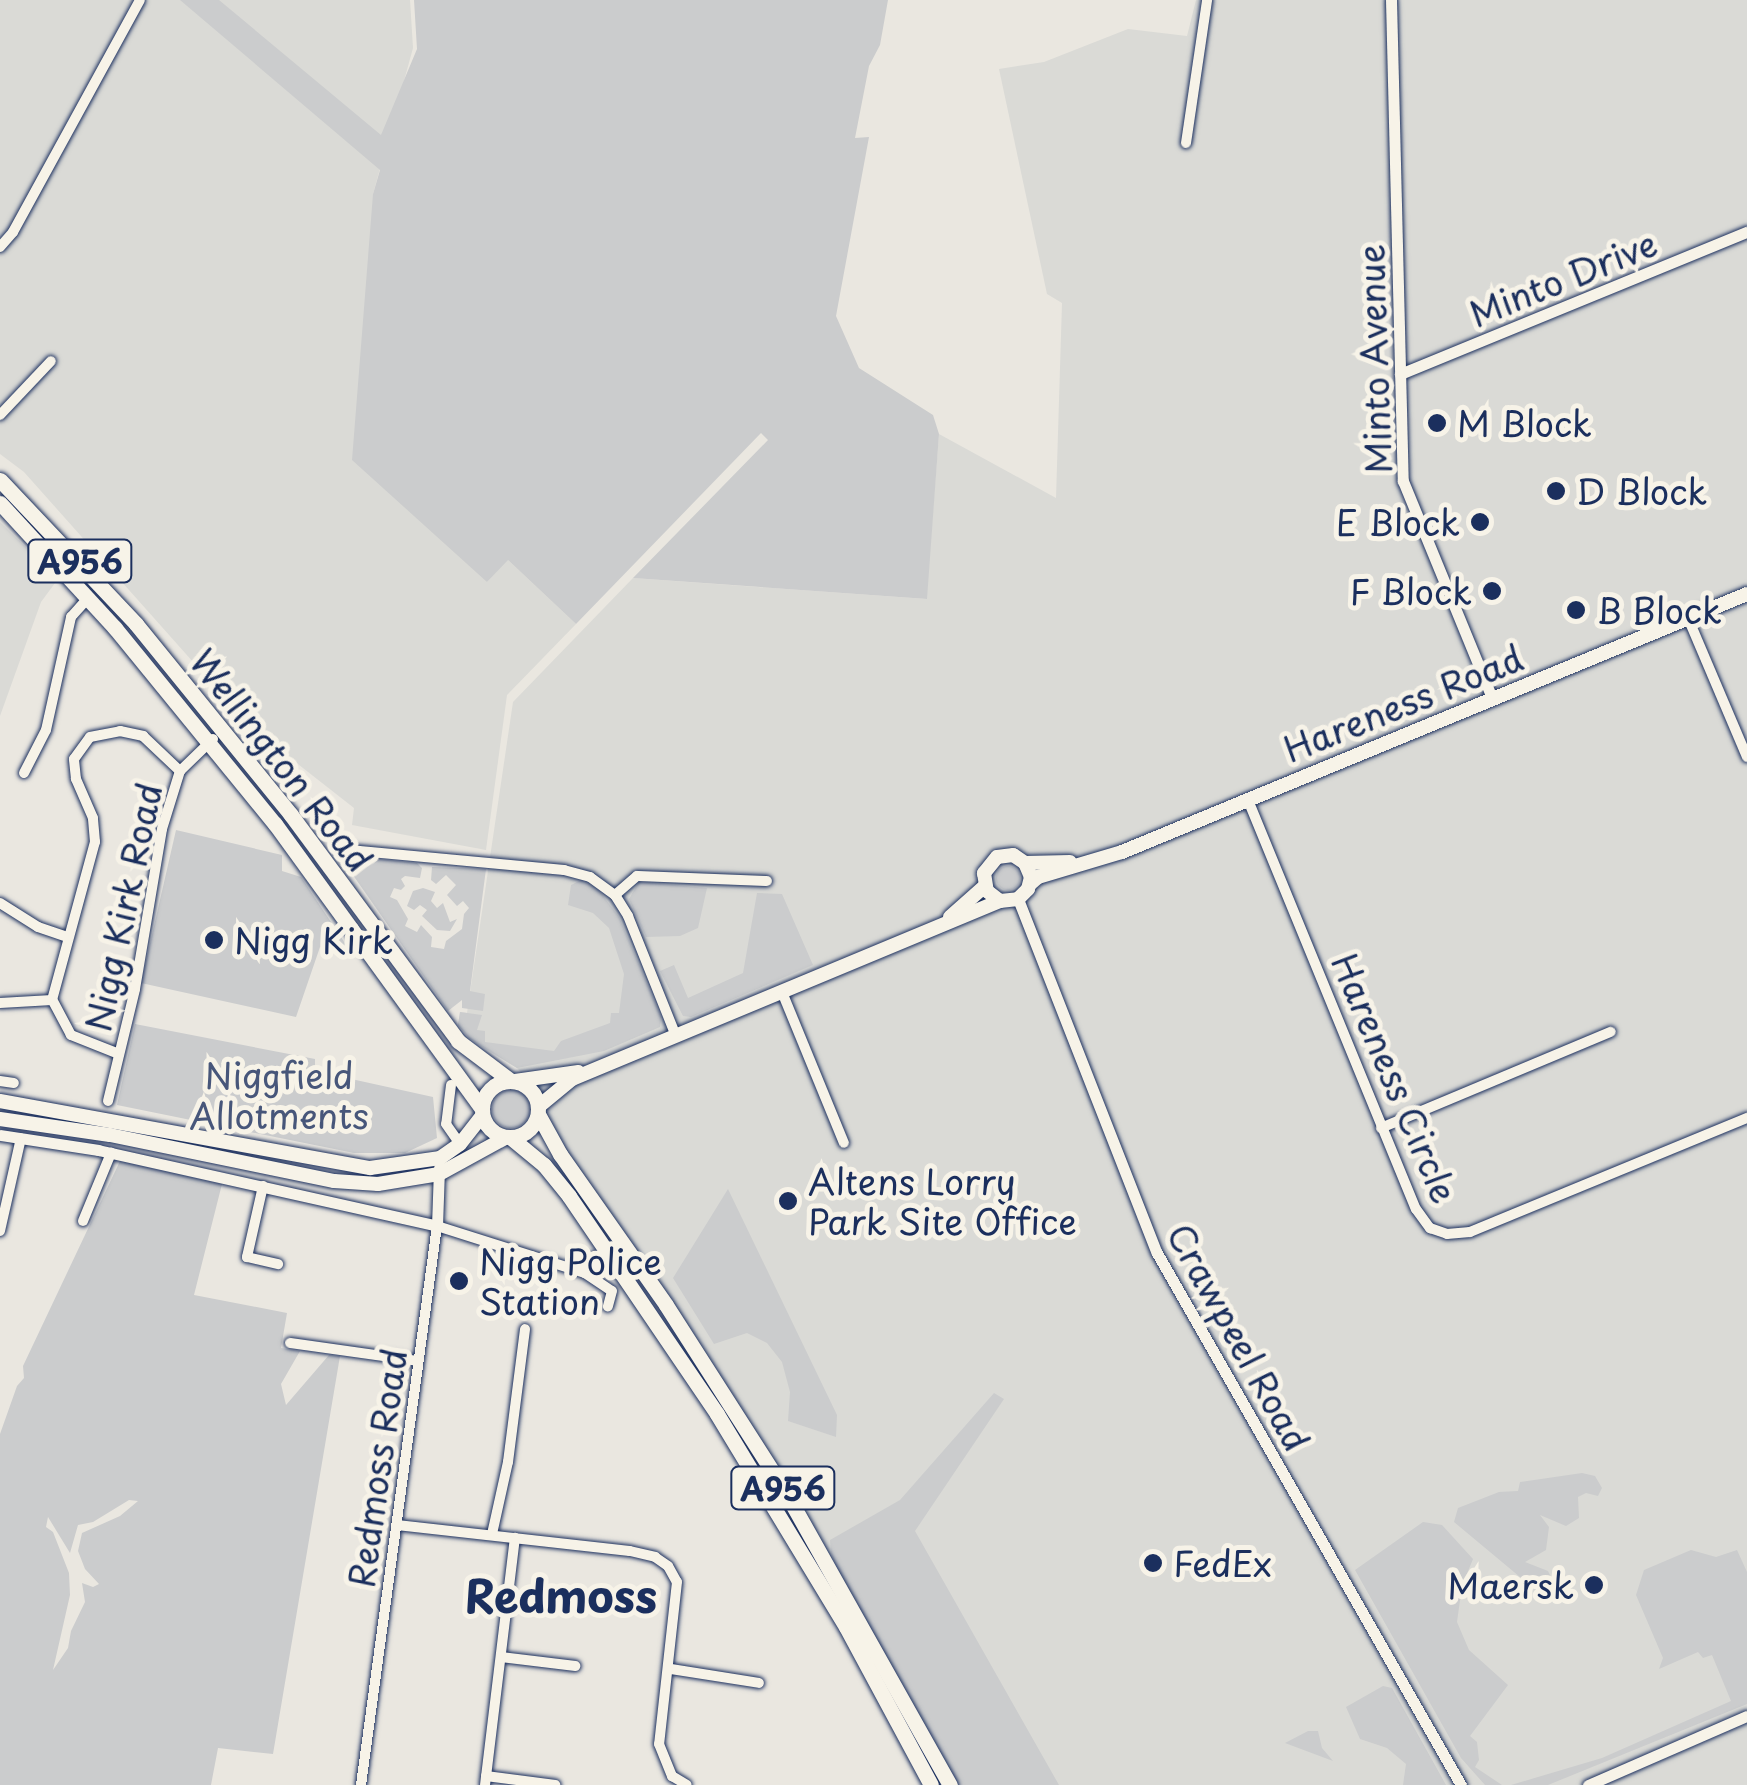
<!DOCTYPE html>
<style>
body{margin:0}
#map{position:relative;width:1747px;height:1785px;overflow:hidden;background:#eae7e0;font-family:"Playpen Sans",sans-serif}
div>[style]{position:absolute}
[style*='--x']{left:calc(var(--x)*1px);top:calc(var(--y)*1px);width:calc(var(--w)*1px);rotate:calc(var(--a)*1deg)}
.built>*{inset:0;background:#dadad6}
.green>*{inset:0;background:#cbcccd}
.round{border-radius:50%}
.roads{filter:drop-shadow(0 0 2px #1b2f5e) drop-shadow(0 0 2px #1b2f5e)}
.minor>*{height:10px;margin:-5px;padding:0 5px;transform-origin:5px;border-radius:5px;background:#f7f3e8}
.tertiary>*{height:11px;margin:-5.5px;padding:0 5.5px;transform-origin:5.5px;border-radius:5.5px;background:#f7f3e8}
.secondary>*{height:14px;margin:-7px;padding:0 7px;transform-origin:7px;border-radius:7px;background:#f7f3e8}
.primary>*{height:15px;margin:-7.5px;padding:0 7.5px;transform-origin:7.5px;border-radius:7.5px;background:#f7f3e8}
.primary>.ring{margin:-7.5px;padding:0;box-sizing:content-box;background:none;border:15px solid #f7f3e8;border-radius:50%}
.dots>*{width:28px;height:28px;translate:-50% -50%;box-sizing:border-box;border:5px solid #f7f3e8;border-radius:50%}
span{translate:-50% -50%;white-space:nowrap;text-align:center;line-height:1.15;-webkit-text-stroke:10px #f7f3e8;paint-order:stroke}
.shield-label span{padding:2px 8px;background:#f7f3e8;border:2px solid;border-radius:8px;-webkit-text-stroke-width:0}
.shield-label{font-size:32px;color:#1b2f5e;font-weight:700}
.street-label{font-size:35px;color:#1b2f5e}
.poi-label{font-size:35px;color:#1b2f5e}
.left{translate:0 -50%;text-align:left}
.right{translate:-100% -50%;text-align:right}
.park-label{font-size:35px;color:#47567a}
.district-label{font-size:45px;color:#1b2f5e;font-weight:700}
</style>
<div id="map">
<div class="built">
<i style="clip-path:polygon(0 0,410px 0,413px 48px,373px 194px,487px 582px,507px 559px,576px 624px,507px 695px,486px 850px,352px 825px,354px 808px,280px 750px,210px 681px,24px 472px,0 454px)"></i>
<i style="clip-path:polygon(1196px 0,1747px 0,1747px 1785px,950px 1785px,875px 1646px,538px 1114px,545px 1098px,517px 1068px,475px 1043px,458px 1025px,460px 1012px,467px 1013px,513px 702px,633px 578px,926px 599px,939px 434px,1056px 498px,1062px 303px,1047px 294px,999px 69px,1044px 62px,1128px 29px,1187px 36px)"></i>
<i style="clip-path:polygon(0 522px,58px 579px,41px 602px,0 716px)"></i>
</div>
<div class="green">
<i style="clip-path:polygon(180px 0,219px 0,381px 135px,417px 49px,414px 0,888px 0,880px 45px,869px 66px,855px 138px,869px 137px,836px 316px,859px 368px,933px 415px,939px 434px,927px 599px,633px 578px,768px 440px,761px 433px,576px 624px,508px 560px,487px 582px,352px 460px,373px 194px,380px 170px)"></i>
<i style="clip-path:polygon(176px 830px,282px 855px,282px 871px,301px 877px,343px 940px,352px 958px,320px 947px,296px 1017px,141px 983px)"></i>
<i style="clip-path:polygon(329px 848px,358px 857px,417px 863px,422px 868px,420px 878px,405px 876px,401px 879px,405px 886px,401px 890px,394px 888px,390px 897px,397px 900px,408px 919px,405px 926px,417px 932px,421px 925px,432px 937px,431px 947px,444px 949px,446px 941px,462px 929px,464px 914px,469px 908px,463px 901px,457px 906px,447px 895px,456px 885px,446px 875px,436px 884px,431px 880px,432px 867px,486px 869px,470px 991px,485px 994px,483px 1011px,462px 1008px,462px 1000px,448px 1011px,348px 868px)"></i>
<i class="round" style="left:996px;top:866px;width:24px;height:24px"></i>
<i style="clip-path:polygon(581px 880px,597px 888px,619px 917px,661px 1017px,660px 1027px,604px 1051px,517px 1068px,469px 1038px,458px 1025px,460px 1012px,482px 1015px,477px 1030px,485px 1031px,485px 1042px,554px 1051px,561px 1041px,610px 1023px,611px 1013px,619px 1013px,624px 974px,609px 928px,593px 913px,568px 905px,571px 885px)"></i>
<i style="clip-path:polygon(639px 882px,707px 888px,698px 928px,680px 936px,646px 937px,629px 899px)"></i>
<i style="clip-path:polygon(423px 888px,435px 892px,431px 901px,437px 908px,443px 903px,450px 922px,457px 919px,450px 931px,437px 930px,422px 916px,427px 910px,420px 905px,414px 910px,407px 906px,413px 891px)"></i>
<i style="clip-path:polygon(757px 893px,782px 894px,813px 965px,691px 1017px,683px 1016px,660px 971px,674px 965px,688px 998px,743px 973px)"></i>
<i style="clip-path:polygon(135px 1024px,315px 1059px,315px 1071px,433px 1097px,437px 1138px,405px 1153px,354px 1153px,117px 1105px)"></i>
<i class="round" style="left:492px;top:1090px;width:38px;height:38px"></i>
<i style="clip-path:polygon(evenodd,120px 1161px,222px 1184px,194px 1295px,287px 1313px,281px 1348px,300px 1351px,281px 1384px,286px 1405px,329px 1355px,340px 1356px,273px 1754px,218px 1748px,211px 1785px,0 1785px,0 1434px,17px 1386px,24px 1378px,23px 1366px,120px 1161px,129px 1500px,138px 1501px,120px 1516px,82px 1533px,78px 1551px,85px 1569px,99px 1584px,93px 1587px,82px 1583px,85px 1602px,71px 1631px,68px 1648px,53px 1670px,70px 1595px,69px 1573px,53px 1532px,46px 1527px,48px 1517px,70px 1553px,78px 1525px,93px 1522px,129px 1500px)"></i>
<i style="clip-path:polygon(728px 1189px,837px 1415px,836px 1437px,788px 1421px,790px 1392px,782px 1362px,767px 1343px,747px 1333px,714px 1344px,673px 1278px)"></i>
<i style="clip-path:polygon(994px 1393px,1004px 1399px,915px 1531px,1059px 1785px,950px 1785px,846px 1595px,831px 1552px,830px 1540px,900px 1500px)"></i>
<i style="clip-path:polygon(1582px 1473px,1595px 1476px,1602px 1488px,1598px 1496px,1586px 1493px,1578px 1497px,1579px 1518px,1566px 1526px,1540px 1515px,1549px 1527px,1546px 1550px,1525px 1562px,1548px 1571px,1556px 1587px,1538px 1592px,1454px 1522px,1458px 1508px,1499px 1492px,1518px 1491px,1520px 1482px)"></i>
<i style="clip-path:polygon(1423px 1522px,1442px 1525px,1473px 1559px,1462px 1586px,1457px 1622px,1469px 1650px,1508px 1685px,1470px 1736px,1477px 1742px,1479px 1760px,1475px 1767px,1502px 1785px,1485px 1785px,1461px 1758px,1355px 1570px)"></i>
<i style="clip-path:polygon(1691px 1550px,1716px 1557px,1737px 1550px,1747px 1572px,1747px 1704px,1548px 1785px,1511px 1785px,1602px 1758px,1731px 1701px,1712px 1655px,1703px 1658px,1698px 1652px,1659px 1669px,1663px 1658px,1636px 1595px,1644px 1570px)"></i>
<i style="clip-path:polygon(1383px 1686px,1392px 1688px,1446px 1785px,1403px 1785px,1406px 1764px,1387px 1748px,1360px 1739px,1346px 1707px)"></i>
<i style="clip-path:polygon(1308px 1731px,1318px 1731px,1322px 1748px,1333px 1761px,1285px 1743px)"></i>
</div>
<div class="roads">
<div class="minor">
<i style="--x:1186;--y:143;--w:145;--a:-81.6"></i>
<i style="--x:0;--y:247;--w:20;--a:-49"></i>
<i style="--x:13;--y:232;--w:264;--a:-61.3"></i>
<i style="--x:0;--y:415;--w:74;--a:-46.6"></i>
<i style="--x:1688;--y:618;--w:151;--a:67"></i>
<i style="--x:24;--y:773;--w:48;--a:-62.9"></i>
<i style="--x:46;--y:730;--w:116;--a:-77.5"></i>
<i style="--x:71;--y:617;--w:27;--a:-48"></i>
<i style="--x:1248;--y:800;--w:442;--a:67.7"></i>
<i style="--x:1416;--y:1209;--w:24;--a:54"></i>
<i style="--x:1430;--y:1228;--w:18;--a:19"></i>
<i style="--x:1447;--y:1234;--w:23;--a:-5"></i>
<i style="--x:1470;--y:1232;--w:300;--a:-22.4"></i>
<i style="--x:349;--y:850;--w:216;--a:5.3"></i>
<i style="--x:564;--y:870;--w:27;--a:15"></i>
<i style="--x:590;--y:877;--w:31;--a:36"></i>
<i style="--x:615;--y:895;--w:25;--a:58"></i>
<i style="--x:628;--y:916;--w:129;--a:68.2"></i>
<i style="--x:615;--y:895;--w:29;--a:-41"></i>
<i style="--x:637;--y:876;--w:130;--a:2.2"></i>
<i style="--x:0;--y:903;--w:45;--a:32.3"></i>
<i style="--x:38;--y:927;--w:31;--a:19"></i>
<i style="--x:782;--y:992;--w:163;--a:67.7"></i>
<i style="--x:0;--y:1003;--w:52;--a:-3.3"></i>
<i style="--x:119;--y:1054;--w:52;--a:-158.4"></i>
<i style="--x:71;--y:1035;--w:40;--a:-118"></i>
<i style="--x:52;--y:1000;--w:164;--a:-74.8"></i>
<i style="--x:95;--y:842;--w:24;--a:-95"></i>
<i style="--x:93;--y:818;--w:43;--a:-113.6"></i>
<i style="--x:76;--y:779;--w:20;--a:-96"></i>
<i style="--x:74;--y:759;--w:27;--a:-54"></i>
<i style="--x:90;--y:737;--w:31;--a:-11"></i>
<i style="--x:120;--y:731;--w:24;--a:12"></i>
<i style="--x:143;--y:736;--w:51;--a:43.4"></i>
<i style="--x:0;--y:1081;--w:14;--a:8"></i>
<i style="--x:451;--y:1085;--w:39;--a:97"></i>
<i style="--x:446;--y:1124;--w:24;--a:55"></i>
<i style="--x:108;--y:1101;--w:115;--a:-76.4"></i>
<i style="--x:135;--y:989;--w:162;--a:-80.4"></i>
<i style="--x:162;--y:829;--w:61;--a:-72.8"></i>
<i style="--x:180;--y:771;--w:46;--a:-44.1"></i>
<i style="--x:1381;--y:1128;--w:249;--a:-22.7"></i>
<i style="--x:263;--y:1186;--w:73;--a:102.7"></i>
<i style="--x:247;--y:1257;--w:32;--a:13"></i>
<i style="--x:83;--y:1221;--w:74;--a:-67.6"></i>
<i style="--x:0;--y:1231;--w:95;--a:-77.3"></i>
<i style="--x:585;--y:1273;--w:18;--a:-61"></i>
<i style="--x:290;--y:1343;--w:129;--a:8"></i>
<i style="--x:397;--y:1525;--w:234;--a:6.4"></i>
<i style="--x:630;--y:1551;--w:26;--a:13"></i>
<i style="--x:655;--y:1557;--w:16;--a:35"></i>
<i style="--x:668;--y:1566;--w:18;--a:61"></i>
<i style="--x:677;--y:1582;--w:163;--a:96.3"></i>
<i style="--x:659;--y:1744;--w:35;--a:68"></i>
<i style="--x:672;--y:1776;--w:17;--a:31"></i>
<i style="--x:492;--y:1534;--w:74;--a:-77.5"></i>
<i style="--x:508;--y:1462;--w:134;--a:-82.7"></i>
<i style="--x:501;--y:1657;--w:75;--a:6.9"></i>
<i style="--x:671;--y:1669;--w:89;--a:9"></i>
<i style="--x:486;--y:1776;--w:70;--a:7.4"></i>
<i style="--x:361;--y:1785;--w:564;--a:-82.26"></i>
<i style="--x:437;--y:1226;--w:155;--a:17.6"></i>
<i style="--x:585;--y:1273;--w:32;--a:34"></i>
<i style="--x:612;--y:1291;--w:16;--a:105"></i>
<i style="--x:485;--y:1785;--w:249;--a:-83.1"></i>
</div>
<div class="tertiary">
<i style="--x:1391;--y:0;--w:481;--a:88.6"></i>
<i style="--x:1403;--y:481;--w:235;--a:67.7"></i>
<i style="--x:1400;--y:374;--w:375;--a:-22.3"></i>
<i style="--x:1018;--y:899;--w:380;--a:68.6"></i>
<i style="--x:1157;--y:1253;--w:613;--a:60.26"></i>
<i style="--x:0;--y:1135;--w:99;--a:8.7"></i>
<i style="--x:98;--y:1150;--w:347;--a:12.6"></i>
<i style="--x:437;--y:1226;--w:58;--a:-88"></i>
<i style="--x:1588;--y:1785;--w:173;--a:-23.5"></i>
</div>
<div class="secondary">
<i style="--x:1025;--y:863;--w:45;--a:-1.3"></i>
<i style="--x:1030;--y:884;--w:11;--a:-41"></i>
<i style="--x:1038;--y:877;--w:88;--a:-16.6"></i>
<i style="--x:1122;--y:852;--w:676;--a:-22.43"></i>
<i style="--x:950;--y:917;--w:47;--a:-41.5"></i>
<i style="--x:515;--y:1081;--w:64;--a:-8.1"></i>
<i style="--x:0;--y:1101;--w:376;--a:10.3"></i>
<i style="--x:370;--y:1168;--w:71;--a:-8.1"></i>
<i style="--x:440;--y:1158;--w:24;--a:-35"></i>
<i style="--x:460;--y:1144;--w:37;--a:-52"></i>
<i style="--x:538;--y:1107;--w:44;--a:-39.5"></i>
<i style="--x:572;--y:1079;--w:464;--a:-22.6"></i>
<i style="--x:1000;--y:901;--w:18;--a:-6"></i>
<i style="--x:1018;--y:899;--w:14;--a:-45"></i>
<i style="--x:1028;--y:889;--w:12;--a:-76"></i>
<i style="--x:1031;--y:877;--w:15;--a:-113"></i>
<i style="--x:1025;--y:863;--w:14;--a:-146"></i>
<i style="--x:1013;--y:855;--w:16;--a:173"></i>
<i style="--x:997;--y:857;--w:21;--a:129"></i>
<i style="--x:984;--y:873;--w:18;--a:81"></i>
<i style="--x:987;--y:891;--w:16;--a:38"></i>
<i style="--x:0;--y:1119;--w:111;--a:8.3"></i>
<i style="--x:110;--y:1135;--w:229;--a:11.6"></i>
<i style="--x:334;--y:1181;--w:44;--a:3.9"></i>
<i style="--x:378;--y:1184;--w:62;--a:-9.3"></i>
<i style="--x:439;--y:1174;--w:77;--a:-28.6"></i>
</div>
<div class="primary">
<i style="--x:0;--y:480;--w:198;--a:46.6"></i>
<i style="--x:136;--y:624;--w:246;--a:50.9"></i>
<i style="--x:291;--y:815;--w:281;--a:53.5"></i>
<i style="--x:458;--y:1041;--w:66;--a:37"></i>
<i style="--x:0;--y:503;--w:170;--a:47.4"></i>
<i style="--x:115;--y:628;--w:253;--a:50.8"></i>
<i style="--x:275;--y:824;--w:352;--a:54"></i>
<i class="ring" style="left:482px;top:1081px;width:41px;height:41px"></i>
<i style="--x:538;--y:1114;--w:46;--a:61.2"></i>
<i style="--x:560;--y:1154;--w:184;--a:54.9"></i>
<i style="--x:666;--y:1305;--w:223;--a:57.4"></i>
<i style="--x:786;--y:1493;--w:335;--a:60.7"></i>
<i style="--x:510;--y:1137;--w:44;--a:39.5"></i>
<i style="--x:544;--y:1165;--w:40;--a:51"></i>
<i style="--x:569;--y:1196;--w:263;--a:55.8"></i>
<i style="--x:717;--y:1414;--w:249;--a:58.8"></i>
<i style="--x:846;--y:1627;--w:179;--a:61.7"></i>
</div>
</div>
<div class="dots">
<i style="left:1437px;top:423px;background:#1b2f5e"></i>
<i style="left:1556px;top:491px;background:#1b2f5e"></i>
<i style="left:1480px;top:522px;background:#1b2f5e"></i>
<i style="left:1492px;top:591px;background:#1b2f5e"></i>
<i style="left:1576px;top:610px;background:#1b2f5e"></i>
<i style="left:214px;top:940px;background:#1b2f5e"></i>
<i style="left:788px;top:1201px;background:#1b2f5e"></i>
<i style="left:459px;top:1281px;background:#1b2f5e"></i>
<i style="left:1153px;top:1563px;background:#1b2f5e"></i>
<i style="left:1594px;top:1585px;background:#1b2f5e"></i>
</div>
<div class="shield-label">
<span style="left:80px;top:561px">A956</span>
<span style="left:783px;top:1488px">A956</span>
</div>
<div class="street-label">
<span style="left:1563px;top:278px;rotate:-22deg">Minto Drive</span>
<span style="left:1374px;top:359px;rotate:-92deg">Minto Avenue</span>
<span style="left:1403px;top:703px;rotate:-22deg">Hareness Road</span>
<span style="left:282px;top:760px;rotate:52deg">Wellington Road</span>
<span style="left:123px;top:907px;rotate:-78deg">Nigg Kirk Road</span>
<span style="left:1395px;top:1078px;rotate:67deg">Hareness Circle</span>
<span style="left:1239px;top:1337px;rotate:61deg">Crawpeel Road</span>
<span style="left:377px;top:1468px;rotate:-82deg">Redmoss Road</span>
</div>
<div class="poi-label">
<span class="left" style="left:1457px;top:423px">M Block</span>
<span class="left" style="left:1576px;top:491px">D Block</span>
<span class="right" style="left:1460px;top:522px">E Block</span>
<span class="right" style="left:1472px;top:591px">F Block</span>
<span class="left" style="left:1596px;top:610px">B Block</span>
<span class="left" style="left:234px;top:940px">Nigg Kirk</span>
<span class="left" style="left:808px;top:1201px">Altens Lorry<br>Park Site Office</span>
<span class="left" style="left:479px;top:1281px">Nigg Police<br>Station</span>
<span class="left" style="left:1173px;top:1563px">FedEx</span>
<span class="right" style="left:1574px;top:1585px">Maersk</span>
</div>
<div class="park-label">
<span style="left:279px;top:1095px">Niggfield<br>Allotments</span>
</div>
<div class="district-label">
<span style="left:561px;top:1595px">Redmoss</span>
</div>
</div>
